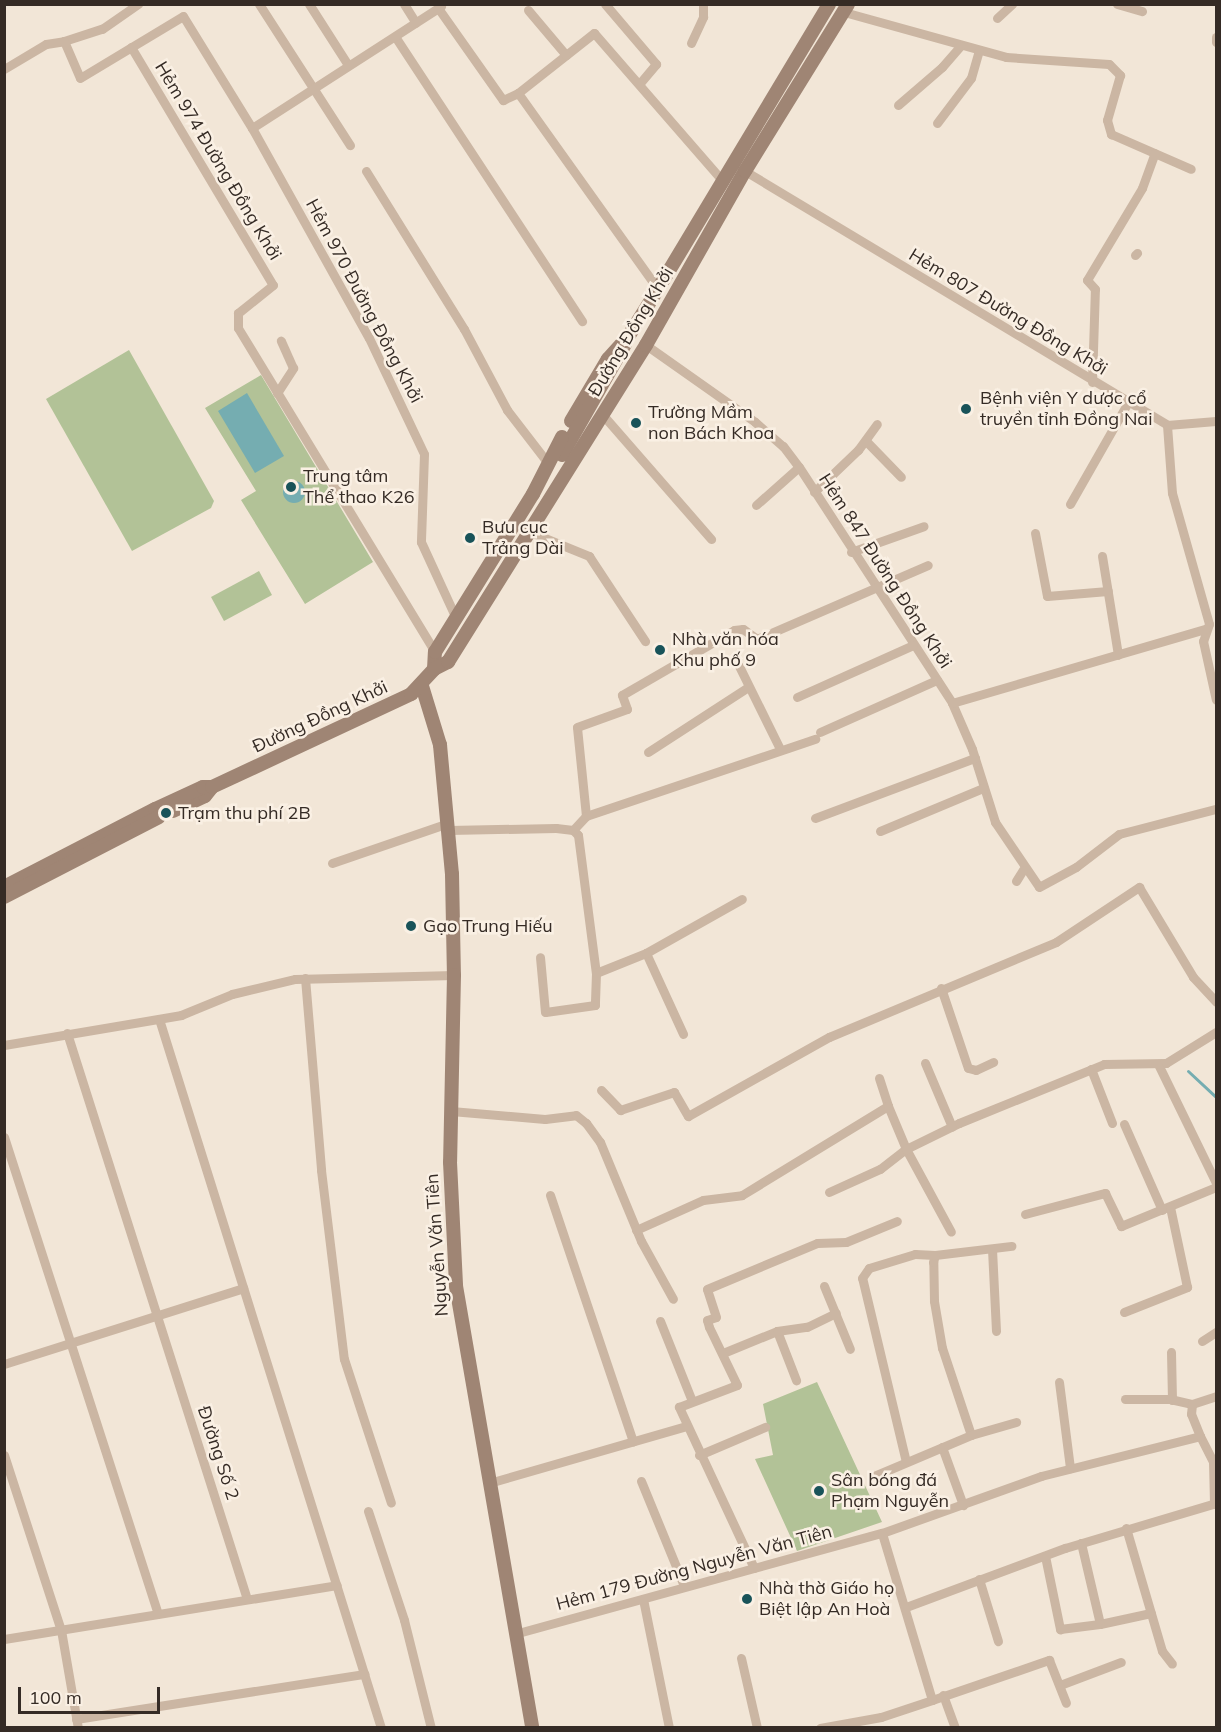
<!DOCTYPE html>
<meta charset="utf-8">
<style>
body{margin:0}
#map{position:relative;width:1221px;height:1732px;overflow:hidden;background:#f2e6d7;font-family:Mulish,sans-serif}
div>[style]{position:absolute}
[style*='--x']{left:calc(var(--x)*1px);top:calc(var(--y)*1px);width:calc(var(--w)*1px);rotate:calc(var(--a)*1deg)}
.green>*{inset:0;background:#b2c297}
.water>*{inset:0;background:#75adb1}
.round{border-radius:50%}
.stream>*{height:3px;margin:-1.5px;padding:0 1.5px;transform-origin:1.5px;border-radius:1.5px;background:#75adb1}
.street>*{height:9px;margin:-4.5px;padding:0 4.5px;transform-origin:4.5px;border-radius:4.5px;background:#cbb6a3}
.secondary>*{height:14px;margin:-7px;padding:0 7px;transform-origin:7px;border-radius:7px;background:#9f8574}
.dots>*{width:16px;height:16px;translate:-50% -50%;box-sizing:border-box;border:3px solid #faf0e4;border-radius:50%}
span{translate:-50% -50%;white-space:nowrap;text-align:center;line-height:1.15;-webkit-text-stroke:5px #faf0e4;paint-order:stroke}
.street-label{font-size:18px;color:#352b25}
.poi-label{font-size:18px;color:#352b25}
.left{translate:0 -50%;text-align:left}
.frame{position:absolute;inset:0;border:6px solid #352b25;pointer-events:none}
.scale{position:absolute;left:18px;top:1687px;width:142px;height:27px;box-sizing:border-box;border:3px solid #352b25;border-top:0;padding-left:8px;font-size:18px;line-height:21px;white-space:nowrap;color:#352b25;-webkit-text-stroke:4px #faf0e4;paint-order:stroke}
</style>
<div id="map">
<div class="green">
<i style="clip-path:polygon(129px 350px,214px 501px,211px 508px,132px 551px,46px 399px)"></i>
<i style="clip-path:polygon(261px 375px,373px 562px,305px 604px,241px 500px,256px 491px,205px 408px)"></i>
<i style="clip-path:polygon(259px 571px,272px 595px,224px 621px,211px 597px)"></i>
<i style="clip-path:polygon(817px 1382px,882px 1522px,797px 1551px,755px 1459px,773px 1455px,763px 1404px)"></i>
</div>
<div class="water">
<i style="clip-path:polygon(247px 393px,284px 456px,255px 473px,218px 411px)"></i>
<i class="round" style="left:283px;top:481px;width:22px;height:22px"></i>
</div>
<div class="stream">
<i style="--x:1188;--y:1071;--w:38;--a:43"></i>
</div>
<div class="street">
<i style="--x:259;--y:4;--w:168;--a:57.2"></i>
<i style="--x:309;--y:4;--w:72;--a:57.4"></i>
<i style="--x:404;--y:4;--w:22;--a:58"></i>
<i style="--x:605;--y:4;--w:79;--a:49.6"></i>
<i style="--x:656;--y:64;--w:26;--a:130"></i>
<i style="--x:1117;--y:4;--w:26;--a:16"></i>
<i style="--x:438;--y:8;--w:113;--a:54.8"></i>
<i style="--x:503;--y:100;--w:17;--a:-25"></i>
<i style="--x:518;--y:93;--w:97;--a:-38.3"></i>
<i style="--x:594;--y:33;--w:195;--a:49"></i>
<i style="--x:528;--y:10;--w:59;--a:49.8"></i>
<i style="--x:844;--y:12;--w:168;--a:15.5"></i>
<i style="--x:1006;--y:57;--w:103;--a:3.9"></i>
<i style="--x:1109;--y:64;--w:16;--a:45"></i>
<i style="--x:1120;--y:75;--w:47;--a:106.1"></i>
<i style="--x:1107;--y:120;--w:15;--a:74"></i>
<i style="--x:1111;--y:134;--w:87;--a:23.6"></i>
<i style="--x:997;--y:18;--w:21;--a:-43"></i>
<i style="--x:1216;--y:37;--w:5;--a:90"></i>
<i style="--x:396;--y:38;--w:339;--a:56.7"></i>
<i style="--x:64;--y:41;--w:40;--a:-18"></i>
<i style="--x:102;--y:29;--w:44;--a:-34.8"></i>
<i style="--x:691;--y:43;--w:29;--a:-65"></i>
<i style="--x:703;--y:17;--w:13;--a:-90"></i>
<i style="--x:131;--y:47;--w:277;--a:59.2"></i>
<i style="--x:273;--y:285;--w:45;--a:141.3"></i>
<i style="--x:238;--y:313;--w:15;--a:90"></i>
<i style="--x:238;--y:328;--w:379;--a:58.7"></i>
<i style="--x:4;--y:69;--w:49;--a:-30.8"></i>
<i style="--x:46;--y:44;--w:18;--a:-9"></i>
<i style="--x:64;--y:41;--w:40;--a:66.6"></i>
<i style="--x:80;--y:78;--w:120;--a:-31"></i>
<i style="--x:183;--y:16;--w:132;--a:58.4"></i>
<i style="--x:252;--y:128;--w:240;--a:60.9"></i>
<i style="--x:369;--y:338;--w:128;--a:64.6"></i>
<i style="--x:424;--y:454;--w:88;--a:92"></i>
<i style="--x:421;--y:542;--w:84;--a:65.3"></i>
<i style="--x:518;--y:93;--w:241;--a:54.5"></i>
<i style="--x:898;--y:105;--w:58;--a:-40.8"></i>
<i style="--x:942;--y:67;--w:28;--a:-49"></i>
<i style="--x:937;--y:123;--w:56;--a:-52.9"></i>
<i style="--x:971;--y:78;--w:29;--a:-74"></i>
<i style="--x:252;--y:128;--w:225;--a:-32.8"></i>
<i style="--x:366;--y:171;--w:186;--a:58.2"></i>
<i style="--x:464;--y:329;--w:92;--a:62"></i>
<i style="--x:507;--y:410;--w:66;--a:52.4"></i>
<i style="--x:745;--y:171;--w:493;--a:31"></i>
<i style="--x:1167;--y:425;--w:68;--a:85.8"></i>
<i style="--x:1172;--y:493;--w:136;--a:74.2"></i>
<i style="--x:1209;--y:624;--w:18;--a:109"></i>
<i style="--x:1203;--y:641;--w:60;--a:77.6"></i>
<i style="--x:1135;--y:255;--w:3;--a:-45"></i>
<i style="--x:646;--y:345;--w:133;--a:35.2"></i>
<i style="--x:755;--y:422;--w:37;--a:41"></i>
<i style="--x:783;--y:446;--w:26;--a:53"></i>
<i style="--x:799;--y:467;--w:281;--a:57"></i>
<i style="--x:952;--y:703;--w:50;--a:66.5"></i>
<i style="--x:972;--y:749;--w:77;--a:72.5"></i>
<i style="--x:995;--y:822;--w:78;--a:55.9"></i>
<i style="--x:1039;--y:887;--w:42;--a:-28.4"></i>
<i style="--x:1076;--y:867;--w:54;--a:-37.5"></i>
<i style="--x:1119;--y:834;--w:100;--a:-14.5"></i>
<i style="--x:1092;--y:382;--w:93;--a:-88.2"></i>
<i style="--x:1095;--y:289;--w:12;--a:-132"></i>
<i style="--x:1087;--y:280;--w:107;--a:-59.1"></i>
<i style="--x:1142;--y:188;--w:37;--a:-70"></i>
<i style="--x:277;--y:393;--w:30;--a:-57"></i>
<i style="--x:293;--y:368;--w:30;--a:-114"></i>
<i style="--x:602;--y:414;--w:166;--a:48.9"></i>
<i style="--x:1167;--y:425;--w:49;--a:-4.7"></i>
<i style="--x:866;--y:441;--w:50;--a:45.8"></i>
<i style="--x:814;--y:492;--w:61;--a:-43.7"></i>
<i style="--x:858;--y:450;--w:32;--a:-54"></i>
<i style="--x:1070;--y:504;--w:115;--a:-60.3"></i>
<i style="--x:756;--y:505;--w:57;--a:-41.5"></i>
<i style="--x:530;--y:532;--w:64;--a:22.1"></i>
<i style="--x:589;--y:556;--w:102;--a:56.6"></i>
<i style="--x:1035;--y:533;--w:64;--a:79.2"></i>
<i style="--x:1047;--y:596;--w:61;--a:-4.7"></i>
<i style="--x:851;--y:552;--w:77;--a:-19.6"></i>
<i style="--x:1102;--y:556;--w:100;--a:80.8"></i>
<i style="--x:739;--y:666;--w:93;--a:63.7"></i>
<i style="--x:797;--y:697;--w:127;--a:-24.1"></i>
<i style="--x:952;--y:703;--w:264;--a:-16.3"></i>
<i style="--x:820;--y:732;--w:128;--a:-24"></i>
<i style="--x:648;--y:752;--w:119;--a:-33"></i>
<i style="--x:586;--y:816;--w:89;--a:-95.8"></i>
<i style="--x:577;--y:727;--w:53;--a:-19.8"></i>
<i style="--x:627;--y:709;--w:15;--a:-110"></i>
<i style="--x:622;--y:695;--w:129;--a:-30.1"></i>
<i style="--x:734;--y:630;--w:9;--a:-6"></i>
<i style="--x:743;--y:629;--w:17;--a:36"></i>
<i style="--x:757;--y:639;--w:186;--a:-23.4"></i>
<i style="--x:815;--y:818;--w:171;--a:-20.6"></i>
<i style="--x:449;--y:830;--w:107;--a:-1.1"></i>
<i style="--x:556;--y:828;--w:17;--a:7"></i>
<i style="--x:573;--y:830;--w:7;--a:45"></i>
<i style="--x:578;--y:835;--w:139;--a:82.6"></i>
<i style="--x:596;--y:973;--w:32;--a:92"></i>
<i style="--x:595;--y:1005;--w:50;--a:172"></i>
<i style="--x:545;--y:1012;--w:55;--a:-95.2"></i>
<i style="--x:573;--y:830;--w:19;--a:-47"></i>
<i style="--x:586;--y:816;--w:242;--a:-18.6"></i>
<i style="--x:880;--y:831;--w:112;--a:-22.7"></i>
<i style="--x:332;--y:863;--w:123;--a:-19"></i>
<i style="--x:1016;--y:881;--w:13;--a:-58"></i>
<i style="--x:646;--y:953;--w:89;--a:65.4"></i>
<i style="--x:596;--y:973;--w:54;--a:-21.8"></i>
<i style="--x:646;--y:953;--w:110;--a:-29.4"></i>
<i style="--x:305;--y:978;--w:193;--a:85.2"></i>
<i style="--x:321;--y:1170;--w:190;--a:83.1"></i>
<i style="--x:344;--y:1359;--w:151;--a:71.9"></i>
<i style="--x:941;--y:988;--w:84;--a:71.4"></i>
<i style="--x:968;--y:1068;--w:8;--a:14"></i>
<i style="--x:976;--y:1070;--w:19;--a:-25"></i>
<i style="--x:159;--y:1019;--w:743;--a:72.61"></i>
<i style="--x:67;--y:1033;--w:594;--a:72.36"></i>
<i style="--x:4;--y:1045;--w:180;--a:-9.6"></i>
<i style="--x:181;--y:1015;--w:55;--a:-22.4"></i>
<i style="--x:232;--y:994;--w:65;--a:-13.4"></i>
<i style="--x:295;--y:979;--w:159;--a:-1.4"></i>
<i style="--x:925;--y:1063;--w:69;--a:67.1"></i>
<i style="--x:1158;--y:1064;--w:132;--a:64"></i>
<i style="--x:1091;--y:1069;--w:58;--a:68.7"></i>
<i style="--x:879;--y:1078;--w:29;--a:72"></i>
<i style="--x:601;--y:1090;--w:28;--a:46"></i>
<i style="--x:620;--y:1110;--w:57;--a:-18.4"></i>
<i style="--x:674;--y:1092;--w:28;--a:60"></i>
<i style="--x:688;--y:1116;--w:162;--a:-29.3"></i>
<i style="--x:829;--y:1037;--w:246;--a:-22.7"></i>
<i style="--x:1056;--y:942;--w:100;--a:-33.5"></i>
<i style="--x:1139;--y:887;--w:105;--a:59"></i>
<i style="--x:1193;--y:977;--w:34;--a:47"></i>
<i style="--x:451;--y:1111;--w:94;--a:4.9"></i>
<i style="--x:545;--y:1119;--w:31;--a:-7"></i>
<i style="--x:576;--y:1115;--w:13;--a:39"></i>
<i style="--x:586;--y:1123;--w:24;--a:54"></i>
<i style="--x:600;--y:1142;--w:107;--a:67.5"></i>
<i style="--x:641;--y:1241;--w:66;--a:61.1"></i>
<i style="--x:1124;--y:1124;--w:94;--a:66.2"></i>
<i style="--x:4;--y:1137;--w:501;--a:72.11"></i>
<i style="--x:829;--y:1192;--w:56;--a:-24.3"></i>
<i style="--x:880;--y:1169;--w:33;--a:-38"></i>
<i style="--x:906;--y:1149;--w:94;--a:61.5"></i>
<i style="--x:550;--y:1195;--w:260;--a:71.4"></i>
<i style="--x:1025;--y:1214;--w:83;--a:-14.7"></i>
<i style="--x:1105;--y:1193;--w:37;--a:64"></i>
<i style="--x:1121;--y:1226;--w:103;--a:-22.3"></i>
<i style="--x:636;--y:1230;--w:73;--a:-24.1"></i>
<i style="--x:703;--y:1200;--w:39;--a:-7"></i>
<i style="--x:742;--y:1195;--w:171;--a:-31.4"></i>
<i style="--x:888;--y:1106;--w:47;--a:67.3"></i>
<i style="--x:906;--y:1149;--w:59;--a:-26.1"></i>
<i style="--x:959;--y:1123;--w:157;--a:-22.1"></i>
<i style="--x:1104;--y:1064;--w:62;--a:-0.9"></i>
<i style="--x:1166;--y:1063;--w:59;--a:-31.8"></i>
<i style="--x:992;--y:1249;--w:82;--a:87.2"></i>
<i style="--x:824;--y:1286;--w:68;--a:67.6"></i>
<i style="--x:1124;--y:1312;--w:68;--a:-21.6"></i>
<i style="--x:1187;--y:1287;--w:82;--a:-102"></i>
<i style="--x:660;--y:1321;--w:86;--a:68.2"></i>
<i style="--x:777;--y:1331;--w:53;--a:68.8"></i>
<i style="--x:1202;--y:1341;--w:17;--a:-33"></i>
<i style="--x:1171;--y:1352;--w:48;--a:88.8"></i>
<i style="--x:723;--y:1353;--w:58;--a:-22.2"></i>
<i style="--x:777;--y:1331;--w:30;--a:-8"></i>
<i style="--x:807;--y:1327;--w:32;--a:-26"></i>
<i style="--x:4;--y:1364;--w:251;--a:-17.6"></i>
<i style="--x:1059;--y:1382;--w:87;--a:82.7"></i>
<i style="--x:1125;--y:1399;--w:45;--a:0"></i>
<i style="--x:1170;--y:1399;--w:23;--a:13"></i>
<i style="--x:971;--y:1435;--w:92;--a:-108.4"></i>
<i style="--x:942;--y:1348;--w:48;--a:-99.7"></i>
<i style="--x:934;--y:1301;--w:39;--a:-91"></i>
<i style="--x:933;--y:1262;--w:7;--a:-74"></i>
<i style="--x:935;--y:1255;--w:77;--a:-6.8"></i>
<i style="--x:1200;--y:1436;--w:29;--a:63"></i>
<i style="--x:1213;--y:1462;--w:42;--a:88.6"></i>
<i style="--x:942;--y:1447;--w:62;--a:70.1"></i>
<i style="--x:4;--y:1455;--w:184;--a:72"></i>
<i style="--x:61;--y:1630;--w:99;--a:80.2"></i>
<i style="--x:699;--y:1455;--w:72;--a:-23"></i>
<i style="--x:906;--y:1462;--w:189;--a:-103.4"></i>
<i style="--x:862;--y:1278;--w:12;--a:-55"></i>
<i style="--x:869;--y:1268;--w:48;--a:-16.9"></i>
<i style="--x:915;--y:1254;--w:20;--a:3"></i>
<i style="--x:874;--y:1476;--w:105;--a:-22.9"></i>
<i style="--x:971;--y:1435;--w:47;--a:-16.1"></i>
<i style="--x:641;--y:1481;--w:113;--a:67.7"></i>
<i style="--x:489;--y:1483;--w:205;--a:-16.1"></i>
<i style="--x:368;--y:1511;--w:115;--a:71.7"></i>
<i style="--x:404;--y:1620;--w:111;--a:76"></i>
<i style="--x:1126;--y:1528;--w:128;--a:73.7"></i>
<i style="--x:1162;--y:1651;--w:16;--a:52"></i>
<i style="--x:1081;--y:1543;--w:83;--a:76.8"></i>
<i style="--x:1100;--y:1624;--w:52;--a:-12.2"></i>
<i style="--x:1045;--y:1556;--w:75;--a:78.4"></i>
<i style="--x:1060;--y:1629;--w:40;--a:-7.1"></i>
<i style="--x:754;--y:1568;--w:178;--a:-115"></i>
<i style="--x:679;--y:1407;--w:62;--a:-20.8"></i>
<i style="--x:737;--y:1385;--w:64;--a:-115.8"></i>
<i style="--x:709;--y:1327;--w:7;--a:-106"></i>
<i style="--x:707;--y:1320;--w:9;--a:-18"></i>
<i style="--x:716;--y:1317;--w:29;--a:-108"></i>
<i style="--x:707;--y:1289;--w:119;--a:-22.7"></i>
<i style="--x:817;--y:1243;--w:29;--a:-2"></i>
<i style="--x:846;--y:1242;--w:55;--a:-22.4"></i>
<i style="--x:979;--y:1579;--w:65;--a:73"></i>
<i style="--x:643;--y:1599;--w:132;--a:78.6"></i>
<i style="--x:906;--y:1607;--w:170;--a:-20.4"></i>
<i style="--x:1065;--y:1548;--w:158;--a:-16.6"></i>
<i style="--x:518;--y:1633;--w:377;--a:-15.4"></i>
<i style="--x:882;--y:1533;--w:169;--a:-19.7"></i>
<i style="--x:1041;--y:1476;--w:164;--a:-14.1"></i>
<i style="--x:1200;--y:1436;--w:24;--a:-112"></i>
<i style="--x:1191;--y:1414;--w:10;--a:-84"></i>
<i style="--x:1192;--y:1404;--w:25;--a:-18"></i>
<i style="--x:4;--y:1639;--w:337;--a:-9.2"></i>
<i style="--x:741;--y:1658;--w:72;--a:77.1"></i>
<i style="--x:1060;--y:1685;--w:65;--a:-20.7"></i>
<i style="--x:943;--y:1695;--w:35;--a:70"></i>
<i style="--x:932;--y:1700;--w:124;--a:-18.9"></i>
<i style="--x:1049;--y:1660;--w:46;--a:68.4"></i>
<i style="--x:76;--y:1719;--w:292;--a:-8.9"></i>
<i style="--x:820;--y:1728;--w:62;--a:-10.2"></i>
<i style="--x:881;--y:1717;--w:54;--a:-18.4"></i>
<i style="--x:932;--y:1700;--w:174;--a:-106.7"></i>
</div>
<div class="secondary">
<i style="--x:571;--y:421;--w:72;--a:-59.2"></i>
<i style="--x:608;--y:359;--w:30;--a:-48"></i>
<i style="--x:628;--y:337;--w:57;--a:-58"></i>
<i style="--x:658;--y:289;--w:332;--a:-59"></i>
<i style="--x:562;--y:455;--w:128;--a:-60.4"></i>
<i style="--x:434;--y:669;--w:17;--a:-87"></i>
<i style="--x:435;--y:652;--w:186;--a:-58.2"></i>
<i style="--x:533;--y:494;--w:64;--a:-63"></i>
<i style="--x:422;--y:686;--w:62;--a:73"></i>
<i style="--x:440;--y:745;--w:130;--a:84.7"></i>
<i style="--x:452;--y:874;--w:101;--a:88.9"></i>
<i style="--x:454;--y:975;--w:187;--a:91.2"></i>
<i style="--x:450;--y:1162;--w:124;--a:87.2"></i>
<i style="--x:456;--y:1286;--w:448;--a:80.2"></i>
<i style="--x:173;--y:811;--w:35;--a:-25"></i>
<i style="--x:205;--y:796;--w:11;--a:-52"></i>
<i style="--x:4;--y:887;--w:170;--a:-27.3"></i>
<i style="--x:155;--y:809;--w:53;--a:-24.6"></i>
<i style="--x:203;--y:787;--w:9;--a:0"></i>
<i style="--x:212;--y:787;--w:220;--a:-25"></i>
<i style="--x:411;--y:694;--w:34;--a:-47"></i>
<i style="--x:434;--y:669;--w:16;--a:-27"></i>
<i style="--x:448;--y:662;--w:374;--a:-58"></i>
<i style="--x:646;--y:345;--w:200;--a:-60.4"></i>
<i style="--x:745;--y:171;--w:196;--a:-58.3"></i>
<i style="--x:4;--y:897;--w:174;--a:-27.3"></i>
</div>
<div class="dots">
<i style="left:966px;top:409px;background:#195359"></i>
<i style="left:636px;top:423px;background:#195359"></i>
<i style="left:291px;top:487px;background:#195359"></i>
<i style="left:470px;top:538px;background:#195359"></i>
<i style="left:660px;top:650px;background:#195359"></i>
<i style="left:166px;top:813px;background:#195359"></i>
<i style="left:411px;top:926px;background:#195359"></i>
<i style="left:819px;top:1491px;background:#195359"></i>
<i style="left:747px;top:1599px;background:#195359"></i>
</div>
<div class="street-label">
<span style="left:218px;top:161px;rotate:59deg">Hẻm 974 Đường Đồng Khởi</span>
<span style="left:364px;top:301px;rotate:62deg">Hẻm 970 Đường Đồng Khởi</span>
<span style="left:1008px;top:312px;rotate:31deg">Hẻm 807 Đường Đồng Khởi</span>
<span style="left:631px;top:332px;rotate:-59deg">Đường Đồng Khởi</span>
<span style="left:885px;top:571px;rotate:57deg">Hẻm 847 Đường Đồng Khởi</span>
<span style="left:320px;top:717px;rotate:-25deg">Đường Đồng Khởi</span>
<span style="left:437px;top:1245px;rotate:-94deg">Nguyễn Văn Tiên</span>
<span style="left:218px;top:1453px;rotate:72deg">Đường Số 2</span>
<span style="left:694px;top:1568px;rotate:-15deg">Hẻm 179 Đường Nguyễn Văn Tiên</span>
</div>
<div class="poi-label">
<span class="left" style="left:980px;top:409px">Bệnh viện Y dược cổ<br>truyền tỉnh Đồng Nai</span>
<span class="left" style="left:648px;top:423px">Trường Mầm<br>non Bách Khoa</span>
<span class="left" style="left:303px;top:487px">Trung tâm<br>Thể thao K26</span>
<span class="left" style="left:482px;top:538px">Bưu cục<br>Trảng Dài</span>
<span class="left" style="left:672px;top:650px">Nhà văn hóa<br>Khu phố 9</span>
<span class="left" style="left:178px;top:813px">Trạm thu phí 2B</span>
<span class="left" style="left:423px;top:926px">Gạo Trung Hiếu</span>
<span class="left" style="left:831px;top:1491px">Sân bóng đá<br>Phạm Nguyễn</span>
<span class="left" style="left:759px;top:1599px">Nhà thờ Giáo họ<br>Biệt lập An Hoà</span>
</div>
<div class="frame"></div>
<div class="scale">100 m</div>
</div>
